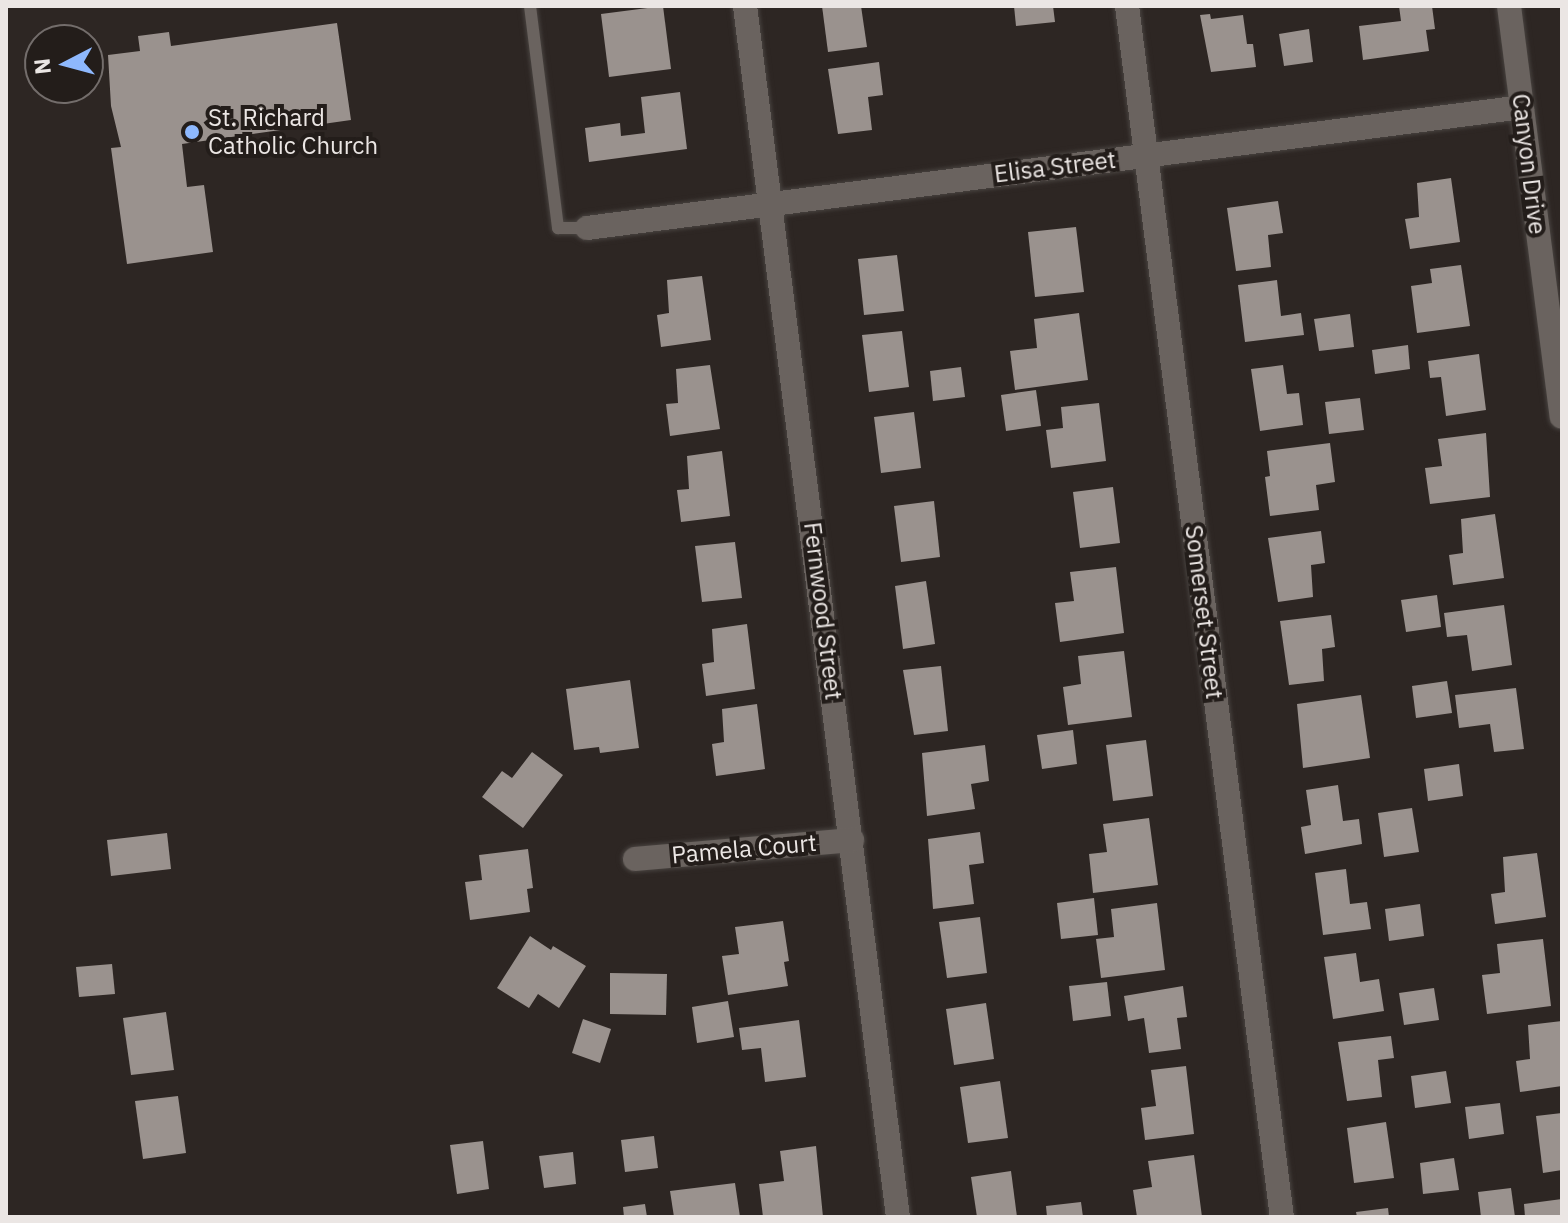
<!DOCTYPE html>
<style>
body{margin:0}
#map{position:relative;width:1568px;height:1223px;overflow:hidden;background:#2d2623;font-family:"IBM Plex Sans",sans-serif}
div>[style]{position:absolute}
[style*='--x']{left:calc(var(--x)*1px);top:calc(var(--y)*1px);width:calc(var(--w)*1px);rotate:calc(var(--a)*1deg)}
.building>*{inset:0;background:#9a928e}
.roads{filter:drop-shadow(0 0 2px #484340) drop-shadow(0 0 2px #484340)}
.lane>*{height:12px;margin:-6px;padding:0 6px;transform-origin:6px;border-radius:6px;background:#6a635f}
.street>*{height:24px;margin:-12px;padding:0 12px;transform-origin:12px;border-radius:12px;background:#6a635f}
.dots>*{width:22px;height:22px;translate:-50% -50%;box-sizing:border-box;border:4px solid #231d1a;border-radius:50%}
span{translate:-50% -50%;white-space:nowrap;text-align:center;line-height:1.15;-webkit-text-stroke:8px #231d1a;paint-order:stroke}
.poi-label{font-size:24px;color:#ebe6e4}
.left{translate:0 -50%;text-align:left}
.street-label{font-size:24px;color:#ebe6e4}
.frame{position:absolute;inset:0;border:8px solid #ebe6e4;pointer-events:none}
.north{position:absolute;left:24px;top:24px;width:80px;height:80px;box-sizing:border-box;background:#231d1a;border:2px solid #736d6b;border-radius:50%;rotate:264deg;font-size:22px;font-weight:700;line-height:32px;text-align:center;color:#ebe6e4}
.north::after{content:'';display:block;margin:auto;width:28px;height:36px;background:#8eb8fd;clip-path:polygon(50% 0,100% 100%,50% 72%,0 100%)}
</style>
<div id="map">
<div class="building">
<i style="clip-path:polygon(663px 6px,671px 69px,609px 77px,601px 14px)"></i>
<i style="clip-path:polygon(822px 6px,861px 6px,867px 47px,828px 52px)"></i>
<i style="clip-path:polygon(1014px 6px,1053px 6px,1055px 22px,1016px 26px)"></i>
<i style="clip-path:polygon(1399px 6px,1432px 6px,1435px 29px,1426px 30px,1429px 51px,1363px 60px,1359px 26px,1401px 21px)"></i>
<i style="clip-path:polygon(1210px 14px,1211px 19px,1243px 15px,1247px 44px,1253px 44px,1256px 67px,1211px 72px,1200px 15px)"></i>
<i style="clip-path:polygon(337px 23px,351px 120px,182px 144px,187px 187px,204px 185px,213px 252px,127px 264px,111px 148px,121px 147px,111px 106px,108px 55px,140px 51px,138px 36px,169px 32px,171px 46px)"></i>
<i style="clip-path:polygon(1309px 29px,1313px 62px,1284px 66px,1279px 34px)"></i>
<i style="clip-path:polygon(879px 62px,883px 95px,868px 97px,872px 130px,838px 134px,828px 69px)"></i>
<i style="clip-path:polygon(680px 92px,687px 149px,589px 162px,585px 128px,620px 123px,621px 136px,645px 133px,641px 97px)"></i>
<i style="clip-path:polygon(1451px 178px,1460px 242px,1410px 249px,1405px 219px,1419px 217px,1417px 183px)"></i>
<i style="clip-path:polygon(1278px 201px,1283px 233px,1268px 235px,1271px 267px,1236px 271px,1227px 208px)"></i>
<i style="clip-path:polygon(1076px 227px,1084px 292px,1035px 297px,1028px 232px)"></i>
<i style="clip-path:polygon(897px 255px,904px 311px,864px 315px,858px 259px)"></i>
<i style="clip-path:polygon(1461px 265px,1470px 326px,1417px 333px,1411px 286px,1432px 283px,1430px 269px)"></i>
<i style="clip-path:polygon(702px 276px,711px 340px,661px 347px,657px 315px,669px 313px,667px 280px)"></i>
<i style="clip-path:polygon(1277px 280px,1281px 316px,1301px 313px,1304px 335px,1245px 342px,1238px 285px)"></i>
<i style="clip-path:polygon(1079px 313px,1088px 380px,1015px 390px,1010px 351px,1037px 348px,1034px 319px)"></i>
<i style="clip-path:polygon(1350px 314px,1354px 347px,1319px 351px,1314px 319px)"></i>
<i style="clip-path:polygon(902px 331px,909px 387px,869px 392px,862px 335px)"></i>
<i style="clip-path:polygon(1408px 345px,1410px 369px,1375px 374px,1372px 350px)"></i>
<i style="clip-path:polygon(1479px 354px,1486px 410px,1446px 416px,1441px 377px,1430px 378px,1428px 361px)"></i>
<i style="clip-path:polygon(710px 365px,720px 429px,670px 436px,666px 404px,678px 403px,676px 369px)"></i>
<i style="clip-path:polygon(1283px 365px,1287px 394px,1299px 393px,1303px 425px,1260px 431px,1251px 369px)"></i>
<i style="clip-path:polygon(961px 367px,965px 397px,933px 401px,930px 371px)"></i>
<i style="clip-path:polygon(1036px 390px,1041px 426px,1006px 431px,1001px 395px)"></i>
<i style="clip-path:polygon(1360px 398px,1364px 430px,1329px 434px,1325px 402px)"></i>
<i style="clip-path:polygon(1099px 403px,1106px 461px,1051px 468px,1046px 430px,1063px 428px,1061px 407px)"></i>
<i style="clip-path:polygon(914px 412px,921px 468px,881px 473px,874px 417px)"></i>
<i style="clip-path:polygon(1486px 433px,1490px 497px,1430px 504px,1425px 468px,1442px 466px,1438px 439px)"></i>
<i style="clip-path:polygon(1330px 443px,1335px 482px,1316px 485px,1319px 510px,1270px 516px,1265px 477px,1270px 476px,1267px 451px)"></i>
<i style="clip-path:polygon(722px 451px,730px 516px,681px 522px,677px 490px,689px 489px,687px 456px)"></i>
<i style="clip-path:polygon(1113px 487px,1120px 543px,1080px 548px,1073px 492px)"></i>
<i style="clip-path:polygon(934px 501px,940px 557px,901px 562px,894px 506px)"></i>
<i style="clip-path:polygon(1495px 514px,1504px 578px,1453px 585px,1449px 555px,1463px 553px,1461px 519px)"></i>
<i style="clip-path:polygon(1321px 531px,1325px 563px,1311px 565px,1313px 597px,1278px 602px,1268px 538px)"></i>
<i style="clip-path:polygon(735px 542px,742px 598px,702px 602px,695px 546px)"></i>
<i style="clip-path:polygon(1116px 567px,1124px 633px,1060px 642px,1055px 603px,1074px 601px,1070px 572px)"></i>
<i style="clip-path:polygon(926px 581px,935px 644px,903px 649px,895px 586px)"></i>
<i style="clip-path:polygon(1437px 595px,1441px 627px,1406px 632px,1401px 600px)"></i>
<i style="clip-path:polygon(1504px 605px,1512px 665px,1472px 671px,1467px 635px,1447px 637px,1444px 613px)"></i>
<i style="clip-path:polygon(1331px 615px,1335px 647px,1322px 649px,1324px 681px,1289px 685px,1280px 621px)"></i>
<i style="clip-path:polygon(747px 624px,755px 689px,706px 696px,702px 664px,714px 662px,712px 629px)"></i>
<i style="clip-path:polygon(1124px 651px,1132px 717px,1068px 725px,1063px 687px,1081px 684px,1078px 656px)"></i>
<i style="clip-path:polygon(941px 666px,948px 731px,914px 735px,903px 670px)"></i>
<i style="clip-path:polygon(630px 680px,639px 748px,600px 753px,599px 747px,574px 750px,566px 689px)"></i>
<i style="clip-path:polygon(1447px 681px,1452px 713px,1416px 718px,1412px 686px)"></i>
<i style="clip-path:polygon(1516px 688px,1524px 749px,1494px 752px,1490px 724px,1459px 728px,1455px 695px)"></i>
<i style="clip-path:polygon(1361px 695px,1370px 758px,1303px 768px,1297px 704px)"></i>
<i style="clip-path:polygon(757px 704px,765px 769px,716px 776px,712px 744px,724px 742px,722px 709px)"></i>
<i style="clip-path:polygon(1073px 730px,1077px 764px,1042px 769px,1037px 735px)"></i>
<i style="clip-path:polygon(1146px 740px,1153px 796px,1113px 801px,1106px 745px)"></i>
<i style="clip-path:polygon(985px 745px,989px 781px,971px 784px,975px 809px,927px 816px,922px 753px)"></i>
<i style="clip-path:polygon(532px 752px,563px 775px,523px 828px,482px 797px,502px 771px,512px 778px)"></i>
<i style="clip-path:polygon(1459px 764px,1463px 796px,1428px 801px,1424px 769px)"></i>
<i style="clip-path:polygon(1338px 785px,1343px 821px,1359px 819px,1362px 844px,1305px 854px,1301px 827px,1311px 825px,1306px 790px)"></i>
<i style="clip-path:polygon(1412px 808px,1419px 852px,1384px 857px,1378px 813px)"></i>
<i style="clip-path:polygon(1149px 818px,1158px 885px,1093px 893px,1089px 854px,1107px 852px,1103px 824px)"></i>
<i style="clip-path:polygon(980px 832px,984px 863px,969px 865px,974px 904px,933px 909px,928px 839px)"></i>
<i style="clip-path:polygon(167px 833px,171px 869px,111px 876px,107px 840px)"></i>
<i style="clip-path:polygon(528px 849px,533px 888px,527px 889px,530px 912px,470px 920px,465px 882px,482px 880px,479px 855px)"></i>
<i style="clip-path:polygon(1537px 853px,1546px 917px,1495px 924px,1491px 894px,1505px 892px,1503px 857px)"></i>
<i style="clip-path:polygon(1346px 869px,1350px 904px,1367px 902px,1371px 929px,1323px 935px,1315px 873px)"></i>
<i style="clip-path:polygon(1094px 898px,1098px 935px,1061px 939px,1057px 903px)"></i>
<i style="clip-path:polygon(1157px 903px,1165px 970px,1101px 978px,1096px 939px,1114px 937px,1111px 909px)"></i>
<i style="clip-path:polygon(1420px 904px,1424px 936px,1389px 941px,1385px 909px)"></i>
<i style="clip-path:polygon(980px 917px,987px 973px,947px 978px,939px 922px)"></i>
<i style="clip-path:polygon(783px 921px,789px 961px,784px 962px,788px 986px,728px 995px,722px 956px,739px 954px,735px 927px)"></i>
<i style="clip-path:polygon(530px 936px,551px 950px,553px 946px,586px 966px,559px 1008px,538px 994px,529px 1008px,497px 988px)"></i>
<i style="clip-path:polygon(1543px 939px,1551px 1006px,1487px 1014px,1482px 975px,1500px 973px,1497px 944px)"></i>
<i style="clip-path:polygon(1356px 953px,1360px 982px,1379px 979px,1384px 1011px,1333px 1019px,1324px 957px)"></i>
<i style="clip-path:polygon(112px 964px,115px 994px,79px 997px,76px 967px)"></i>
<i style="clip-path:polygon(610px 973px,667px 974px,666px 1015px,610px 1014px)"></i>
<i style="clip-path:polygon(1107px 982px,1111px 1016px,1073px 1021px,1069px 986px)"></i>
<i style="clip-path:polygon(1183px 986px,1187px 1017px,1177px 1018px,1181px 1049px,1149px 1053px,1144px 1018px,1128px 1021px,1124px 996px)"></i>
<i style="clip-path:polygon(1434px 988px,1439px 1020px,1404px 1025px,1399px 993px)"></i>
<i style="clip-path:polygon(728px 1001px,734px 1037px,697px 1043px,692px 1007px)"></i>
<i style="clip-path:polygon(986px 1003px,994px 1059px,954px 1065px,946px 1009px)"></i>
<i style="clip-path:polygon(166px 1012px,174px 1070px,131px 1075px,123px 1018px)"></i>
<i style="clip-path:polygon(583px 1019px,611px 1029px,600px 1063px,572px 1053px)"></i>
<i style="clip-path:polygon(799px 1020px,806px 1077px,765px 1082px,761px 1048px,742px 1050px,739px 1028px)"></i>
<i style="clip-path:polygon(1562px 1021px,1562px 1086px,1520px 1092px,1516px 1061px,1530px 1059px,1528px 1025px)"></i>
<i style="clip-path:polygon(1391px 1036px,1394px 1058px,1378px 1060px,1382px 1097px,1347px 1101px,1338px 1042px)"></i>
<i style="clip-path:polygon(1186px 1066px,1194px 1134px,1145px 1140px,1141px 1108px,1156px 1106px,1151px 1070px)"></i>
<i style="clip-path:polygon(1446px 1071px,1451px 1103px,1415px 1108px,1411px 1076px)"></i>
<i style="clip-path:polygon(1000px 1081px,1008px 1138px,968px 1143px,960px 1087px)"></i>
<i style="clip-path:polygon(178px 1096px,186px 1153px,143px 1159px,135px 1101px)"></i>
<i style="clip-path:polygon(1500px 1103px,1504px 1134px,1469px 1139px,1465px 1107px)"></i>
<i style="clip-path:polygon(1562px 1113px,1562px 1170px,1543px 1173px,1536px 1116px)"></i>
<i style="clip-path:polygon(1386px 1122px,1394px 1178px,1354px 1183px,1347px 1128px)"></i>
<i style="clip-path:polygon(654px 1136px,658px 1168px,625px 1172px,621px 1140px)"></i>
<i style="clip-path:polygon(483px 1141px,489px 1189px,457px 1194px,450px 1145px)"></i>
<i style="clip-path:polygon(816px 1146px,823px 1217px,763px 1217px,759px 1184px,784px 1181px,780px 1151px)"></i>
<i style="clip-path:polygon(573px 1152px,576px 1184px,544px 1188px,539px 1156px)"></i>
<i style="clip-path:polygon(1194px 1155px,1202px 1217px,1137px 1217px,1133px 1190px,1152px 1187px,1148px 1161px)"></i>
<i style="clip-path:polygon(1454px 1158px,1459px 1190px,1423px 1194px,1420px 1163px)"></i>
<i style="clip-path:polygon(1011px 1171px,1017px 1217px,977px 1217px,971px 1177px)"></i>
<i style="clip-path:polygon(735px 1183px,740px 1217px,674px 1217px,670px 1191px)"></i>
<i style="clip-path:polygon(1511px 1188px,1515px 1217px,1481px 1217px,1478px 1192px)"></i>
<i style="clip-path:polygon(1562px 1199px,1562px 1217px,1525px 1217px,1524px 1204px)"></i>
<i style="clip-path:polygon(1081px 1202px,1083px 1217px,1047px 1217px,1046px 1206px)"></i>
<i style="clip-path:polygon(645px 1204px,647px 1217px,624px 1217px,623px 1207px)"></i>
<i style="clip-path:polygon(1388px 1208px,1389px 1217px,1357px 1217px,1356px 1212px)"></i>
</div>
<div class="roads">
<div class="lane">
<i style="--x:530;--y:6;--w:224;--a:82.8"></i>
<i style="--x:558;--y:228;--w:29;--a:0"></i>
</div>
<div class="street">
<i style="--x:745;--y:6;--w:1221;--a:82.8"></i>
<i style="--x:1127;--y:6;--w:1221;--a:82.71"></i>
<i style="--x:1509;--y:6;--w:414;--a:82.7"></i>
<i style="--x:587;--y:228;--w:943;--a:-7.37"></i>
<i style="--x:635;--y:859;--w:218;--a:-5"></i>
</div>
</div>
<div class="dots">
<i style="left:192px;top:132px;background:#8eb8fd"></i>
</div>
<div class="poi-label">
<span class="left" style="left:208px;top:132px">St. Richard<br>Catholic Church</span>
</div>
<div class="street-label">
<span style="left:1529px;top:164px;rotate:83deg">Canyon Drive</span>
<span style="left:1055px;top:167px;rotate:-7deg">Elisa Street</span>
<span style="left:823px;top:611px;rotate:83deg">Fernwood Street</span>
<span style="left:1204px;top:612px;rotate:83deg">Somerset Street</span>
<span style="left:744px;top:849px;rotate:-5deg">Pamela Court</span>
</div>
<div class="frame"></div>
<div class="north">N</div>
</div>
